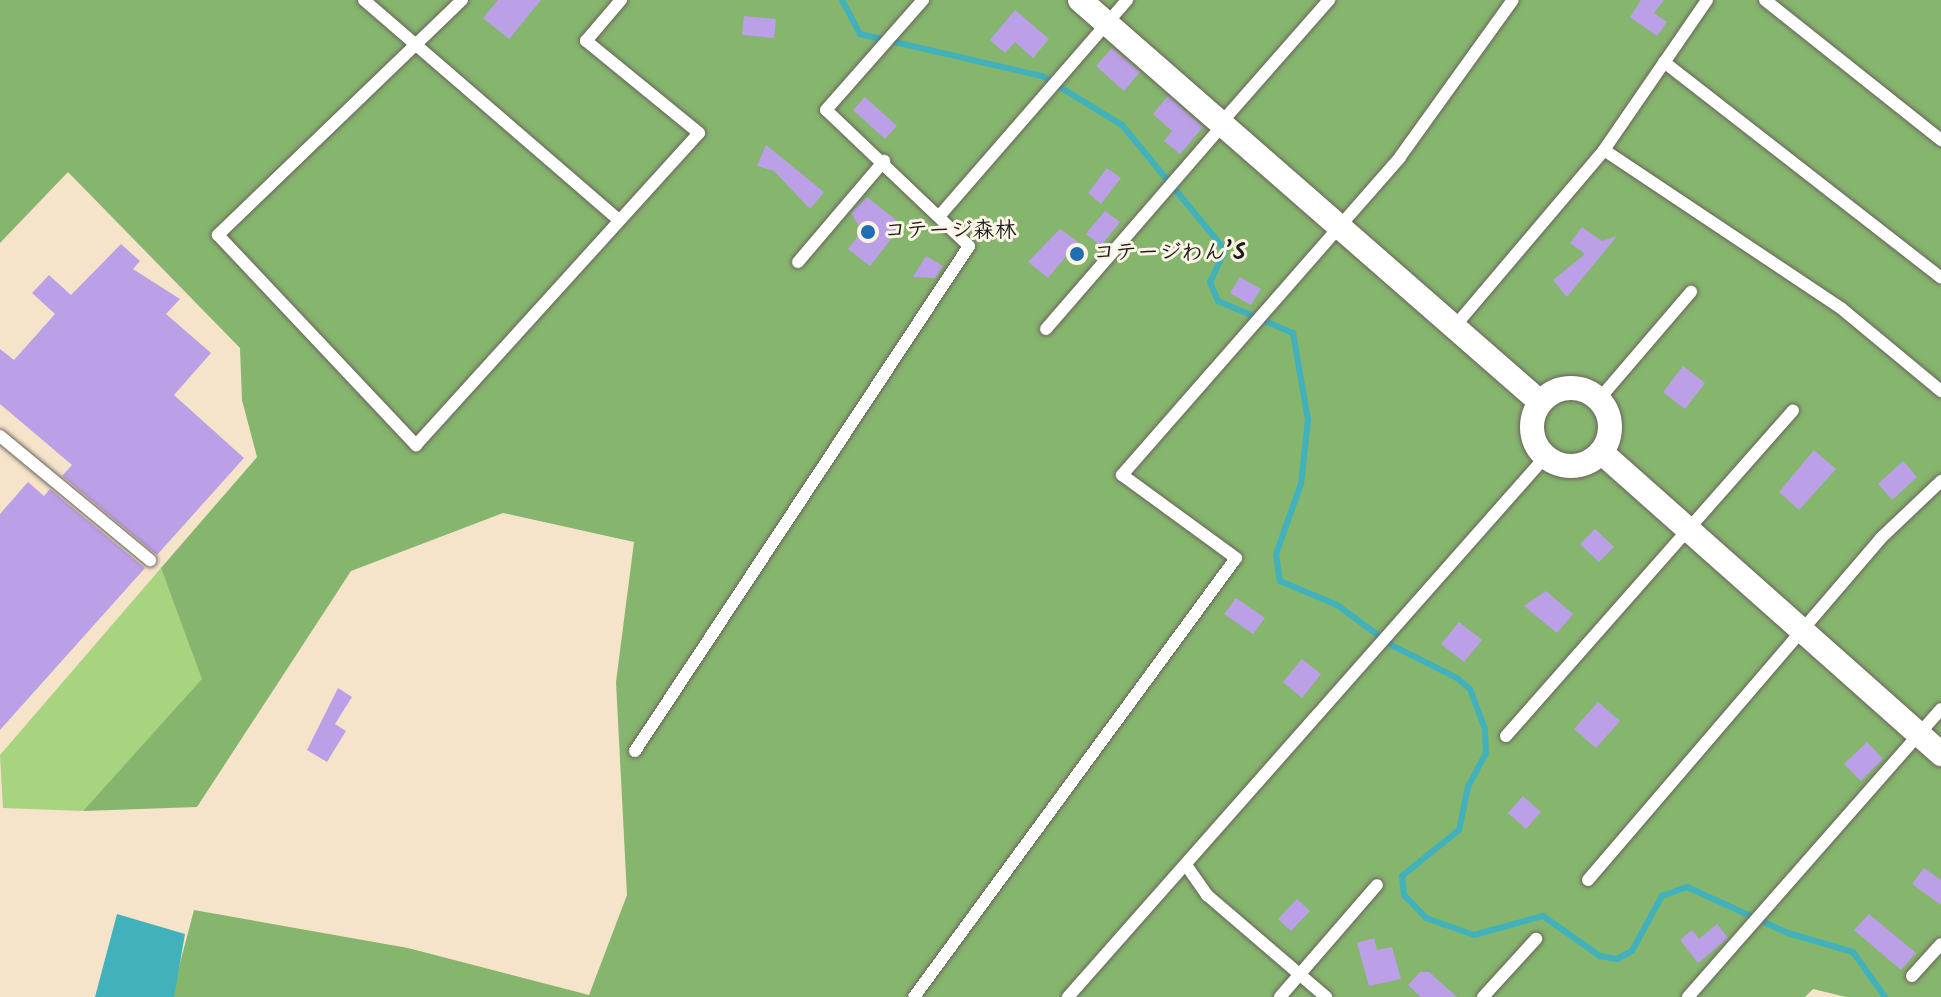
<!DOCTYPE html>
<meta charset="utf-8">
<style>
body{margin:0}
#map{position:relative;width:1941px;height:997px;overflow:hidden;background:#f6e4ca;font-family:Kalam,"Klee One",sans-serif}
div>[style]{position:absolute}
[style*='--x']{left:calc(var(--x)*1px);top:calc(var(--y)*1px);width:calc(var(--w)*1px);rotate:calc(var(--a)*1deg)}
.green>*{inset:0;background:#a8d37f}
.forest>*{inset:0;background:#86b56e}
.water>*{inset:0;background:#41b1bc}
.stream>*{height:6px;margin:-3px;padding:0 3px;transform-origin:3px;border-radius:3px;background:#41b1bc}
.building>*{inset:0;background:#bca0e7}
.roads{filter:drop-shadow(0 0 2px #686259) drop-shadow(0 0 2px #686259)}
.lane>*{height:12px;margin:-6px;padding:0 6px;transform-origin:6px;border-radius:6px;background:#fff}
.street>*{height:24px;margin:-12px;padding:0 12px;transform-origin:12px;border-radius:12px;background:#fff}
.street>.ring{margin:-12px;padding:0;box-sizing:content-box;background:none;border:24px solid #fff;border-radius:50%}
.dots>*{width:22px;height:22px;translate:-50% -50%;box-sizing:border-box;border:4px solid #fcf5e5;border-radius:50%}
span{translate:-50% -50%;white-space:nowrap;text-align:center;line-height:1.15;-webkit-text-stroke:6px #fcf5e5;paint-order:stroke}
.poi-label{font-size:22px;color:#1c1c1c;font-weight:700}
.left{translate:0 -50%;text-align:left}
</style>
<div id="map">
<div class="green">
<i style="clip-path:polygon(161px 568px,203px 679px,83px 811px,3px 808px,0 755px)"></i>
</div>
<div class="forest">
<i style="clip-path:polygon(0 0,1941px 0,1941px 997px,1846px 997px,1813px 989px,1805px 997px,171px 997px,194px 910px,408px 948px,589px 995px,627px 895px,616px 682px,634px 542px,503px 513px,351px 571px,197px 807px,83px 811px,202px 679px,161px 568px,257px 457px,242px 400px,240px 348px,68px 172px,0 243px)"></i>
</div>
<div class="water">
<i style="clip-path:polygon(117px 914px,185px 934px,174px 997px,95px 997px)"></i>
</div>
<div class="stream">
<i style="--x:842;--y:0;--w:38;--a:62"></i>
<i style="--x:860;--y:34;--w:187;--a:13"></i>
<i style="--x:1042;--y:76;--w:94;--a:31.5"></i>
<i style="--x:1122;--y:125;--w:162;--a:50.5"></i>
<i style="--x:1225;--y:250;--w:35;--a:115"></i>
<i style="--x:1210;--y:282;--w:21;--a:67"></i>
<i style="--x:1218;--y:301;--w:82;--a:23.1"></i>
<i style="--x:1293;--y:333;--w:88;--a:80.2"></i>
<i style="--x:1308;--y:420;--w:64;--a:96.2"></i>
<i style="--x:1301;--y:484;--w:74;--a:109.7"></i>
<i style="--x:1276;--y:554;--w:27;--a:82"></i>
<i style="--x:1280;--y:581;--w:62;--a:22.8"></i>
<i style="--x:1337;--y:605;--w:69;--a:36.2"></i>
<i style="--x:1393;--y:646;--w:72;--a:26.6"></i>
<i style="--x:1457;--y:678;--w:17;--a:40"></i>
<i style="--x:1470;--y:689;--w:43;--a:69.4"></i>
<i style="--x:1485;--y:729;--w:24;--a:88"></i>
<i style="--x:1486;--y:753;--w:38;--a:118"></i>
<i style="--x:1468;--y:787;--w:44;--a:101.8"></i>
<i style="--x:1459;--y:830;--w:73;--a:141.1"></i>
<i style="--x:1402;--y:876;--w:19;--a:84"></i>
<i style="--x:1404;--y:895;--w:32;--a:46"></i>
<i style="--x:1426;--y:918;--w:51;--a:19.5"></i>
<i style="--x:1474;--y:935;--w:72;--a:-15.4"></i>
<i style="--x:1543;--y:916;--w:70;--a:35.1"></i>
<i style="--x:1600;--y:956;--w:17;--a:10"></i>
<i style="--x:1617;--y:959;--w:17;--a:-28"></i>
<i style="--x:1632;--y:951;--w:63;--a:-61.4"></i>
<i style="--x:1662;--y:896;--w:27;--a:-20"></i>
<i style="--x:1687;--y:887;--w:111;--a:24.5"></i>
<i style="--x:1788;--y:933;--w:68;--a:16.3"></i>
<i style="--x:1853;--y:952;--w:55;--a:54.6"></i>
</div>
<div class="building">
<i style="clip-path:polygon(498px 0,541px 0,509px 39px,483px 18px)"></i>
<i style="clip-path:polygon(1641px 0,1664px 0,1654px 13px,1667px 22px,1657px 36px,1630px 17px)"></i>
<i style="clip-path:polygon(1015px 10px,1049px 39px,1033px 58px,1015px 42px,1005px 53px,990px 40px)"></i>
<i style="clip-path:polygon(744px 16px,776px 19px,774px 38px,742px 35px)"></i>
<i style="clip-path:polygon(1112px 48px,1140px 72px,1124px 91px,1096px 66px)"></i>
<i style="clip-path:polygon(1168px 96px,1203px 127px,1180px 154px,1164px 141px,1172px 131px,1153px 114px)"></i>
<i style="clip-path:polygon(865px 97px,897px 126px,885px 139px,853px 110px)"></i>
<i style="clip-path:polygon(766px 145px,824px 192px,810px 209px,774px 171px,757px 166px)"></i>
<i style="clip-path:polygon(1107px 168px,1121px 178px,1101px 204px,1088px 193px)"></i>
<i style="clip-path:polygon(867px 197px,902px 225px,870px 266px,848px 249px,862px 231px,851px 213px)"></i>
<i style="clip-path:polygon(1105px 211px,1120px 222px,1101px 246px,1086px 234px)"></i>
<i style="clip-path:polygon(1582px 227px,1602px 241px,1617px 236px,1567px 297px,1553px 280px,1585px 254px,1570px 243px)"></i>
<i style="clip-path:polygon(1060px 229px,1078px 242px,1048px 278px,1028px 262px)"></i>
<i style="clip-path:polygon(121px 244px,140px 261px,133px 269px,180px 299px,166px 314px,211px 353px,174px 395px,244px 458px,157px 555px,62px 476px,72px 465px,0 404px,0 349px,14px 360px,55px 314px,32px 293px,49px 275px,71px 295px)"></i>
<i style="clip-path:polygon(926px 256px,943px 266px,935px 278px,913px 277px)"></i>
<i style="clip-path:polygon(1240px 277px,1261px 289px,1251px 305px,1230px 293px)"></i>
<i style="clip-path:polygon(1683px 366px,1705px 383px,1685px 409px,1663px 392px)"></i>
<i style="clip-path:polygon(1814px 450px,1836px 469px,1799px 510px,1779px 492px)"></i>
<i style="clip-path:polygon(1903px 461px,1917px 477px,1892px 500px,1878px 484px)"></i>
<i style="clip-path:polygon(28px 482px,44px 496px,50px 489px,145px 568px,0 730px,0 514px)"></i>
<i style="clip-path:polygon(1595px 529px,1614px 547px,1599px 562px,1580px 544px)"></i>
<i style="clip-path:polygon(1546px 591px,1573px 614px,1557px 633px,1524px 606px)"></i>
<i style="clip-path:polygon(1236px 598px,1265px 618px,1253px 634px,1224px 614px)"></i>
<i style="clip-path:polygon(1459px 622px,1482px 640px,1464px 662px,1441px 644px)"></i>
<i style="clip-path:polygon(1302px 659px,1321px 674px,1302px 698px,1283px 682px)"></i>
<i style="clip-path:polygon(338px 688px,352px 697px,335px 724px,346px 731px,327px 762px,307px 750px)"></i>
<i style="clip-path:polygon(1598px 702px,1620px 721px,1596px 748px,1574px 729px)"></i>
<i style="clip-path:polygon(1867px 742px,1883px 759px,1861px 781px,1844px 764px)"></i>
<i style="clip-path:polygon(1523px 796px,1541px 812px,1526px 829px,1508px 813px)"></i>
<i style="clip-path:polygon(1924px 868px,1941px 880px,1941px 905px,1912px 884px)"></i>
<i style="clip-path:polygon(1297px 899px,1310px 911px,1291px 931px,1278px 919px)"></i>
<i style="clip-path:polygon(1869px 914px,1916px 953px,1901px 970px,1854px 930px)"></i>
<i style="clip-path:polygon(1717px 924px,1728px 938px,1698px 963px,1680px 940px,1692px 930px,1699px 939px)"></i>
<i style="clip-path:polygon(1374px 938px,1377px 950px,1392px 947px,1401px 979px,1369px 986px,1357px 943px)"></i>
<i style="clip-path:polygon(1420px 972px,1429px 972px,1457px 997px,1421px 997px,1408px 985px)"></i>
</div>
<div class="roads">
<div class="lane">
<i style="--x:364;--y:0;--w:337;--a:40.8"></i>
<i style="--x:462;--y:0;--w:339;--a:136.1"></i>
<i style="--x:218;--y:235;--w:289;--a:46.7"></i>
<i style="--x:416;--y:445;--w:421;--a:-47.8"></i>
<i style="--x:699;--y:133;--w:146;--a:-140.8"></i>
<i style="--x:586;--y:41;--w:54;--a:-49.5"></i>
<i style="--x:1765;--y:0;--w:225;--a:38.5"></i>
<i style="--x:1664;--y:62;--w:351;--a:37.9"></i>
<i style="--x:1221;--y:123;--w:164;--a:-48.7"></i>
<i style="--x:1604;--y:150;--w:286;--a:33.7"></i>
<i style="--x:1842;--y:309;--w:129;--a:39.6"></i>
<i style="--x:942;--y:213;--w:282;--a:-49"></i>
<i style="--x:798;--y:262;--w:133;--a:-49.6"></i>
<i style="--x:1455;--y:326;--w:231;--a:-49.7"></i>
<i style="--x:1604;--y:150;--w:182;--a:-55.5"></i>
<i style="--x:1046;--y:329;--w:270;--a:-49.1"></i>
<i style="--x:1600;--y:398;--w:140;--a:-49.4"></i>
<i style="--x:0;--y:436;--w:195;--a:39.6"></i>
<i style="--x:1506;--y:736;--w:434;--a:-48.6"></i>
<i style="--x:635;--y:751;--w:605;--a:-56.52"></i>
<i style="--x:969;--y:246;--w:197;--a:-136.4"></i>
<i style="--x:826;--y:110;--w:147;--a:-48.6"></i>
<i style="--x:1186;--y:865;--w:37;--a:55"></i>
<i style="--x:1207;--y:895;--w:157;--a:40.6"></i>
<i style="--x:1588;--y:880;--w:450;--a:-49.4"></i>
<i style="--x:1881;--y:538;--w:83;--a:-43.5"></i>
<i style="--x:1912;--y:976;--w:43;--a:-47.8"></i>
<i style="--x:914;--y:997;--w:544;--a:-53.74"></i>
<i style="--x:1236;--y:558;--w:141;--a:-143.9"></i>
<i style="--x:1122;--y:475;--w:422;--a:-48.8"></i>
<i style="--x:1400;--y:157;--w:193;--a:-54.3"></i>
<i style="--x:1068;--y:997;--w:721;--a:-48.54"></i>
<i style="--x:1280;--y:997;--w:148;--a:-49.1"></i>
<i style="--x:1483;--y:997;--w:79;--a:-47.6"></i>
<i style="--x:1688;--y:997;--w:383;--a:-48.7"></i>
</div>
<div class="street">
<i style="--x:1080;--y:0;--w:611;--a:41.15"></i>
<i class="ring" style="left:1532px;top:388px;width:54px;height:54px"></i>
<i style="--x:1601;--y:452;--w:455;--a:41.6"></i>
</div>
</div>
<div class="dots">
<i style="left:868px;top:232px;background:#1f6fb2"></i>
<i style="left:1077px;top:254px;background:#1f6fb2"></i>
</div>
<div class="poi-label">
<span class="left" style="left:884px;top:232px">コテージ森林</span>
<span class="left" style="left:1093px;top:254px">コテージわん’S</span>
</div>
</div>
